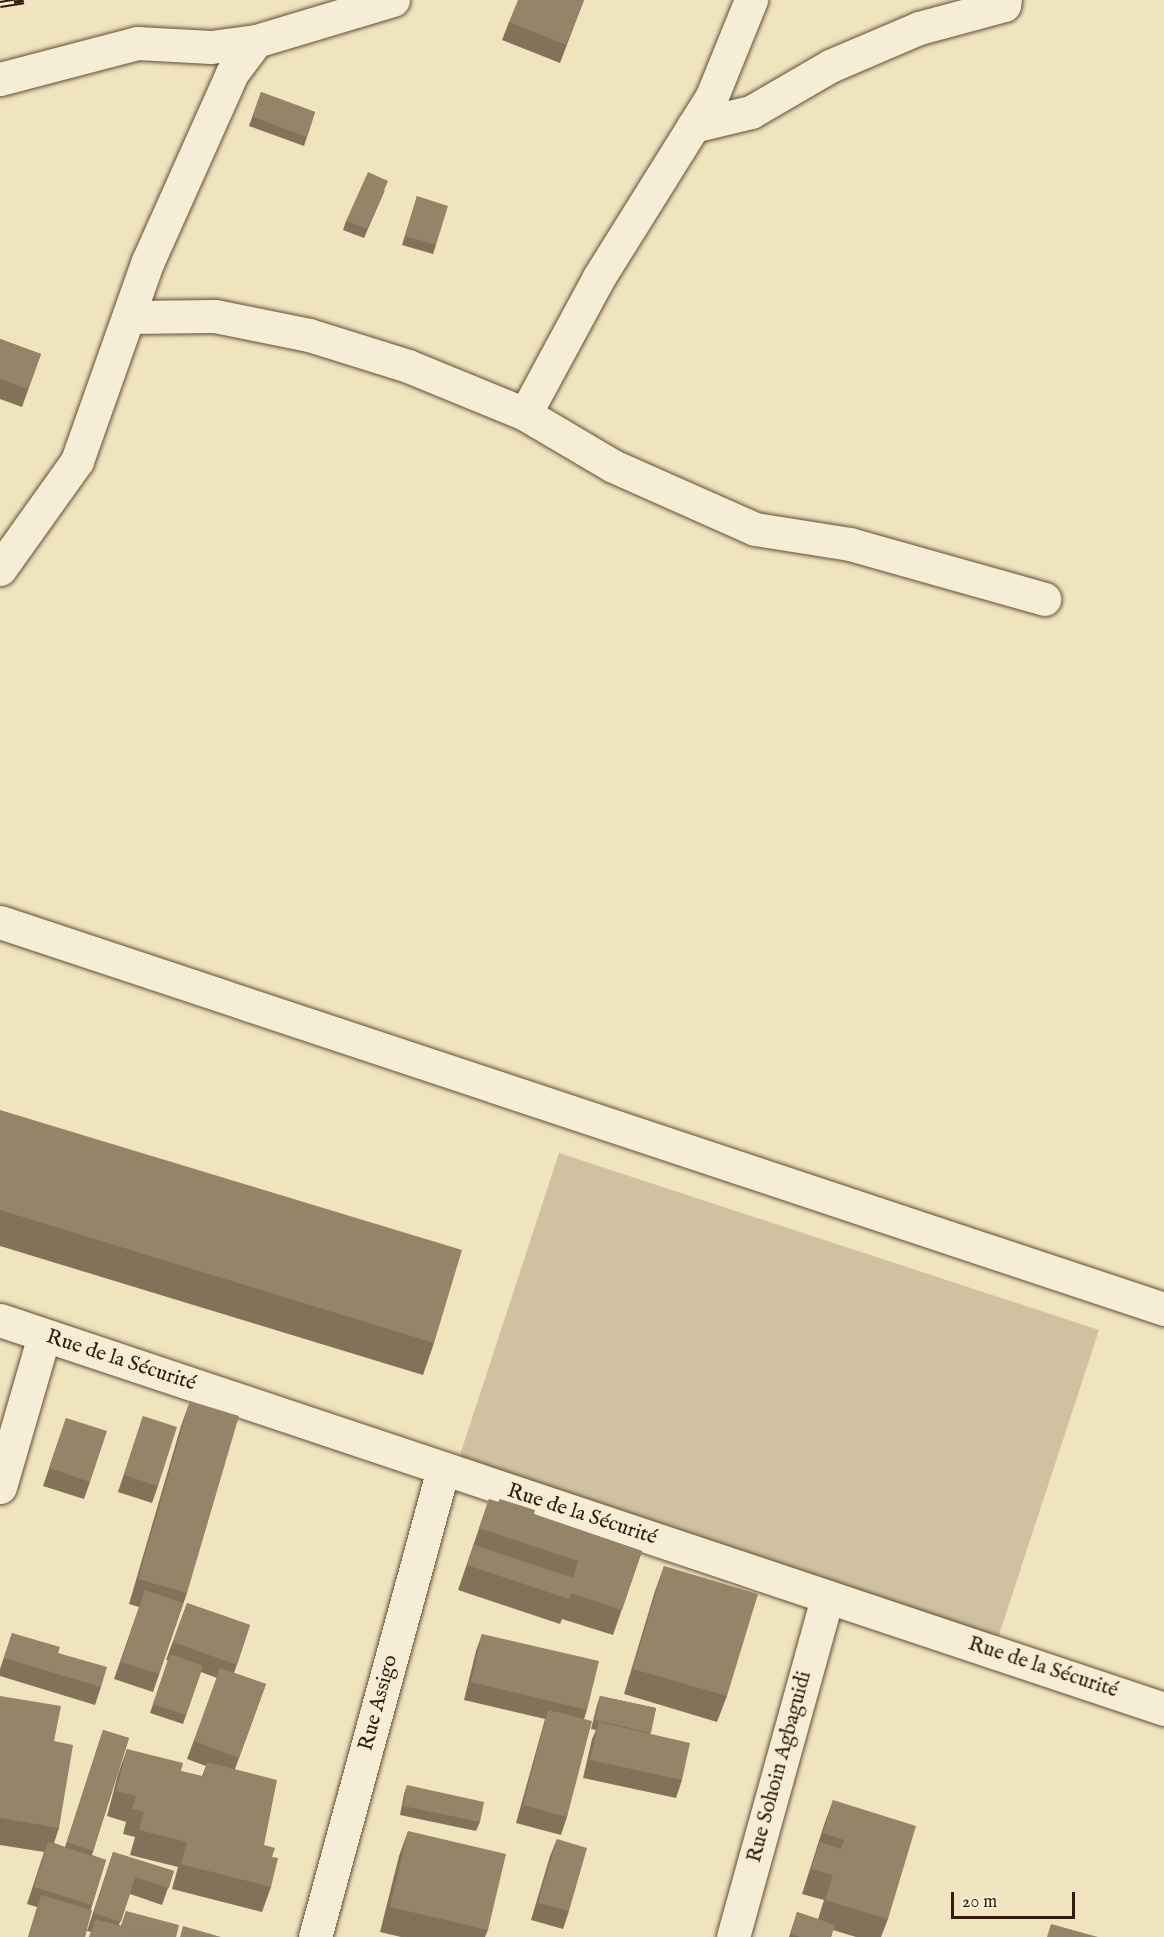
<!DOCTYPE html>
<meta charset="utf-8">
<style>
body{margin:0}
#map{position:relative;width:1164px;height:1937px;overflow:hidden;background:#f0e4bf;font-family:"IM FELL English",serif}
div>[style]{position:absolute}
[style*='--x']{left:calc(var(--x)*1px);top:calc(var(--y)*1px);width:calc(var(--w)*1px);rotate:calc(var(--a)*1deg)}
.green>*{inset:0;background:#d0c2a0}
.roads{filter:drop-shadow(0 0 2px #634e37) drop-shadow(0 0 2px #634e37)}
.street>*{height:33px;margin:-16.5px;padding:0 16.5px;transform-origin:16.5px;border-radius:16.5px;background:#f5edd5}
.rail>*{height:7px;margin-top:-3.5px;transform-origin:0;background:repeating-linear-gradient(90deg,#f5edd5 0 14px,#341c0a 0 28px);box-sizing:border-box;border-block:2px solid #341c0a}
.wall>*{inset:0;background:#817259}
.building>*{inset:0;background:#968468}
span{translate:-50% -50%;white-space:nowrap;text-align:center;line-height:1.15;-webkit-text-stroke:4.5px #f5edd5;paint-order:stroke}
.street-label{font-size:21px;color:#341c0a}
.scale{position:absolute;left:951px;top:1892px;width:124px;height:27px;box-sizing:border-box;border:3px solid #341c0a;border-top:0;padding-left:8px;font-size:18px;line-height:21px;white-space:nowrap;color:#341c0a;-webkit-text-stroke:4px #f5edd5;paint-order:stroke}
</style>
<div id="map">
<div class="green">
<i style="clip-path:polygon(559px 1153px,1099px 1330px,998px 1638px,458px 1461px)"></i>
</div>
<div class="roads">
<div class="street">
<i style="--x:0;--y:79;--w:142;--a:-14.7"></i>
<i style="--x:137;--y:43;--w:74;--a:3.1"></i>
<i style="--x:211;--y:47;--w:45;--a:-7.6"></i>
<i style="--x:256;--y:41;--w:143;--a:-16.7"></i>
<i style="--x:693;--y:126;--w:60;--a:-13.6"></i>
<i style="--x:751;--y:112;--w:91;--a:-30.2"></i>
<i style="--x:830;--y:66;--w:97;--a:-23.1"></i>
<i style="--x:919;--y:28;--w:88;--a:-15.1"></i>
<i style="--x:1004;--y:5;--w:5;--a:-79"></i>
<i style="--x:129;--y:317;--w:86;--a:-0.7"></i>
<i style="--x:215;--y:316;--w:96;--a:11.4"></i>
<i style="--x:309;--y:335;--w:104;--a:17.4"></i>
<i style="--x:408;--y:366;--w:126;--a:22.3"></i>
<i style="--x:525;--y:414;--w:102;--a:30.6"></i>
<i style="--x:613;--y:466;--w:155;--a:23.9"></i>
<i style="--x:755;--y:529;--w:96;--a:9"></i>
<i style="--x:850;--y:544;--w:202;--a:15.8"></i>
<i style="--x:525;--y:414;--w:156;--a:-61.6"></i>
<i style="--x:599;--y:277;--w:213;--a:-58"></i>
<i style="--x:712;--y:96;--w:104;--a:-67.9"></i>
<i style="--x:0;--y:569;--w:133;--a:-54.5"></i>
<i style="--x:77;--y:461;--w:212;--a:-70.5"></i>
<i style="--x:148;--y:261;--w:206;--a:-65.9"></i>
<i style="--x:232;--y:73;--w:40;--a:-53"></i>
<i style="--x:0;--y:922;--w:1227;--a:18.39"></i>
<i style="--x:0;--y:1320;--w:1227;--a:18.48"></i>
<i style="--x:0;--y:1487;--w:157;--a:-73.8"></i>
<i style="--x:315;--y:1937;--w:485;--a:-74.7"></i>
<i style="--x:733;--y:1937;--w:353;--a:-74.5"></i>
</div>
</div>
<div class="rail">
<i style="--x:0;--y:4;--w:24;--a:-9"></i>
</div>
<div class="wall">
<i style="clip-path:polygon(584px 0,560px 63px,502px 40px,509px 22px)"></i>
<i style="clip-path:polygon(261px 92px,315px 112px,304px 146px,249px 126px)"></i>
<i style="clip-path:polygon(385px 190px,364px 238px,343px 230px,346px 221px)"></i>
<i style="clip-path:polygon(417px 196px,436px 245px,433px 254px,402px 245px)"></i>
<i style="clip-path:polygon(0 339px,41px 354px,22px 407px,0 399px)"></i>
<i style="clip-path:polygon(0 1110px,434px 1343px,423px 1375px,0 1246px)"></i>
<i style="clip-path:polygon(190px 1401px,187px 1593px,153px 1692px,114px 1679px,139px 1607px,129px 1604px,181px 1426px)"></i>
<i style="clip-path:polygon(143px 1416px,158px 1486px,152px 1503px,118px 1492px)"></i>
<i style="clip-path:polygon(66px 1418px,90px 1482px,84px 1499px,43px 1486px)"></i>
<i style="clip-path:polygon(489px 1499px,642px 1551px,613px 1635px,562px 1619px,560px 1624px,458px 1590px)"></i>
<i style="clip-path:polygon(664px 1566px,727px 1696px,717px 1722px,624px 1694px,655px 1591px)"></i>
<i style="clip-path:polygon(187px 1603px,250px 1625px,234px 1673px,266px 1684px,235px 1769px,264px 1845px,272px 1857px,271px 1887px,262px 1912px,172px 1889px,178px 1867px,130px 1855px,135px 1837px,123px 1834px,126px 1822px,107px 1816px,118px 1774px,127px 1749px,181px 1771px,202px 1776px,206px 1766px,187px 1759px,217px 1678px,201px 1672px,183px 1724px,150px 1713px,168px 1660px,166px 1660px)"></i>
<i style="clip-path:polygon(12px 1633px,58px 1653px,101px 1687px,95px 1705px,0 1676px,0 1669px)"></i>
<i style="clip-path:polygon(482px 1634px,587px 1710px,584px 1719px,567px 1817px,561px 1835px,516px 1823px,545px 1719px,464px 1700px,476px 1651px)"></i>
<i style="clip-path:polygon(0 1696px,54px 1741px,59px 1828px,54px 1843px,65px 1847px,103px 1730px,129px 1738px,92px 1855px,106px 1860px,91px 1909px,85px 1937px,28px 1937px,37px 1907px,27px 1904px,44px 1852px,0 1845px)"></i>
<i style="clip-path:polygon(600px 1696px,656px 1708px,650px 1734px,682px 1780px,676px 1798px,583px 1778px,592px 1739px,596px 1730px,591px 1729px,597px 1705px)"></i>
<i style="clip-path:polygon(407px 1785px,480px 1822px,476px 1831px,400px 1815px,404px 1794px)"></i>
<i style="clip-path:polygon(833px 1800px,888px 1919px,881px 1937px,856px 1937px,833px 1930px,831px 1937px,789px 1937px,797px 1912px,818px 1919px,824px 1900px,802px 1894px,824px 1825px)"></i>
<i style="clip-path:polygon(408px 1831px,488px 1930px,485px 1937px,401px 1937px,380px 1932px,399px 1856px)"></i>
<i style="clip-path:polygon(557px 1839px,569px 1911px,563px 1929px,531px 1920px,550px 1856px)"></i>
<i style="clip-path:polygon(113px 1852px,174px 1871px,162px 1905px,130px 1894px,119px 1925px,121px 1926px,126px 1911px,176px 1937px,89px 1937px,91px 1932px,87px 1931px)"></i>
</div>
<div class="building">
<i style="clip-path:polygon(518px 0,584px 0,566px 45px,509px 22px)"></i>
<i style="clip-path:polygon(261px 92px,315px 112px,307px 137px,253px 117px)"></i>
<i style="clip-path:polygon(368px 172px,388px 181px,367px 229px,346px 221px)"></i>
<i style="clip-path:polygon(417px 196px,448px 206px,436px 245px,405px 236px)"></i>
<i style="clip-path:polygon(0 339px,41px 354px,28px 389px,0 379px)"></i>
<i style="clip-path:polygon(0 1110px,462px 1250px,434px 1343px,0 1210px)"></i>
<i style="clip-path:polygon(190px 1401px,239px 1416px,187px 1593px,138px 1579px)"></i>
<i style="clip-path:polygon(143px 1416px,177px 1427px,158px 1486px,124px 1475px)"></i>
<i style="clip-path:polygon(66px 1418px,107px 1431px,90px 1482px,49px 1468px)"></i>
<i style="clip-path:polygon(489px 1499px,498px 1502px,500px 1499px,535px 1510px,534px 1514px,642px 1551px,622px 1610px,571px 1593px,569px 1599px,467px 1565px,474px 1545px,573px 1578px,578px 1561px,479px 1528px)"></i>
<i style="clip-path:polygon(664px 1566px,758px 1594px,727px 1696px,633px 1669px)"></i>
<i style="clip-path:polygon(145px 1590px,183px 1603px,159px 1674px,121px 1662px)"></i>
<i style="clip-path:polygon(187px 1603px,250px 1625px,237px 1665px,173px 1642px)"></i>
<i style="clip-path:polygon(12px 1633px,60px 1647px,58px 1653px,107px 1667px,101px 1687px,4px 1658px)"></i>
<i style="clip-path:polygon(482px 1634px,599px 1661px,587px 1710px,471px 1682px)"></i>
<i style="clip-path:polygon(170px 1654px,203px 1666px,186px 1715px,153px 1704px)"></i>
<i style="clip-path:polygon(220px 1668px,266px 1684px,239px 1758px,194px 1741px)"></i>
<i style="clip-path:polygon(0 1696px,61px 1706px,54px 1741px,73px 1745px,59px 1828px,0 1818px)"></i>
<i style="clip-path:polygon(600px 1696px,656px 1708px,651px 1733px,595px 1720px)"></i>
<i style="clip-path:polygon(548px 1710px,592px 1721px,567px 1817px,523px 1805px)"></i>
<i style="clip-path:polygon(599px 1722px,690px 1743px,682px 1780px,590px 1760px)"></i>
<i style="clip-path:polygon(103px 1730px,129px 1738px,93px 1851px,67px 1842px)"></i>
<i style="clip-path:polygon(127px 1749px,183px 1763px,181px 1771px,203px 1777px,207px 1762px,277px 1780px,264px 1845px,275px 1848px,272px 1857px,278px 1858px,271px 1887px,181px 1864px,187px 1842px,139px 1830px,144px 1812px,132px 1809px,136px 1796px,116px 1791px)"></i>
<i style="clip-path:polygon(407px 1785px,484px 1802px,480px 1822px,403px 1806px)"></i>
<i style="clip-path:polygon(833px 1800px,916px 1826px,888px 1919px,825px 1900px,833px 1875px,811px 1869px,820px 1842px,841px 1849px,844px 1840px,823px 1833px)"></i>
<i style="clip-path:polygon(408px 1831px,506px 1854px,488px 1930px,390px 1907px)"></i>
<i style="clip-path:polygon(557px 1839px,587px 1848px,569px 1911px,538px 1903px)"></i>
<i style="clip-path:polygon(48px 1842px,106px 1860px,92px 1905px,34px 1887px)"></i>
<i style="clip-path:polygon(113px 1852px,174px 1871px,169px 1888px,135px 1877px,121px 1922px,94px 1913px)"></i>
<i style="clip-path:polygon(41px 1895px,92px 1910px,85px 1937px,29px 1937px)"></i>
<i style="clip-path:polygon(126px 1911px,179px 1925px,176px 1937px,158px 1937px,158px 1936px,122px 1926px)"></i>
<i style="clip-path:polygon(797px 1912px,835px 1925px,831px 1937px,800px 1937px,791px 1934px)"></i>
<i style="clip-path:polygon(95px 1919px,158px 1936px,158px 1937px,90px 1937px)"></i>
<i style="clip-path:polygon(1051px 1924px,1098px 1937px,1047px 1937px)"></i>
<i style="clip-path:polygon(183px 1926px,221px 1937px,180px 1937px)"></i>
</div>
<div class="street-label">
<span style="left:121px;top:1361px;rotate:18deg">Rue de la Sécurité</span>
<span style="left:582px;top:1515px;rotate:18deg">Rue de la Sécurité</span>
<span style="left:1043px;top:1668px;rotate:18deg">Rue de la Sécurité</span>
<span style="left:379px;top:1703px;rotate:-75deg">Rue Assigo</span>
<span style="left:780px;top:1767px;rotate:-75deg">Rue Sohoin Agbaguidi</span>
</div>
<div class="scale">20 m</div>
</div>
